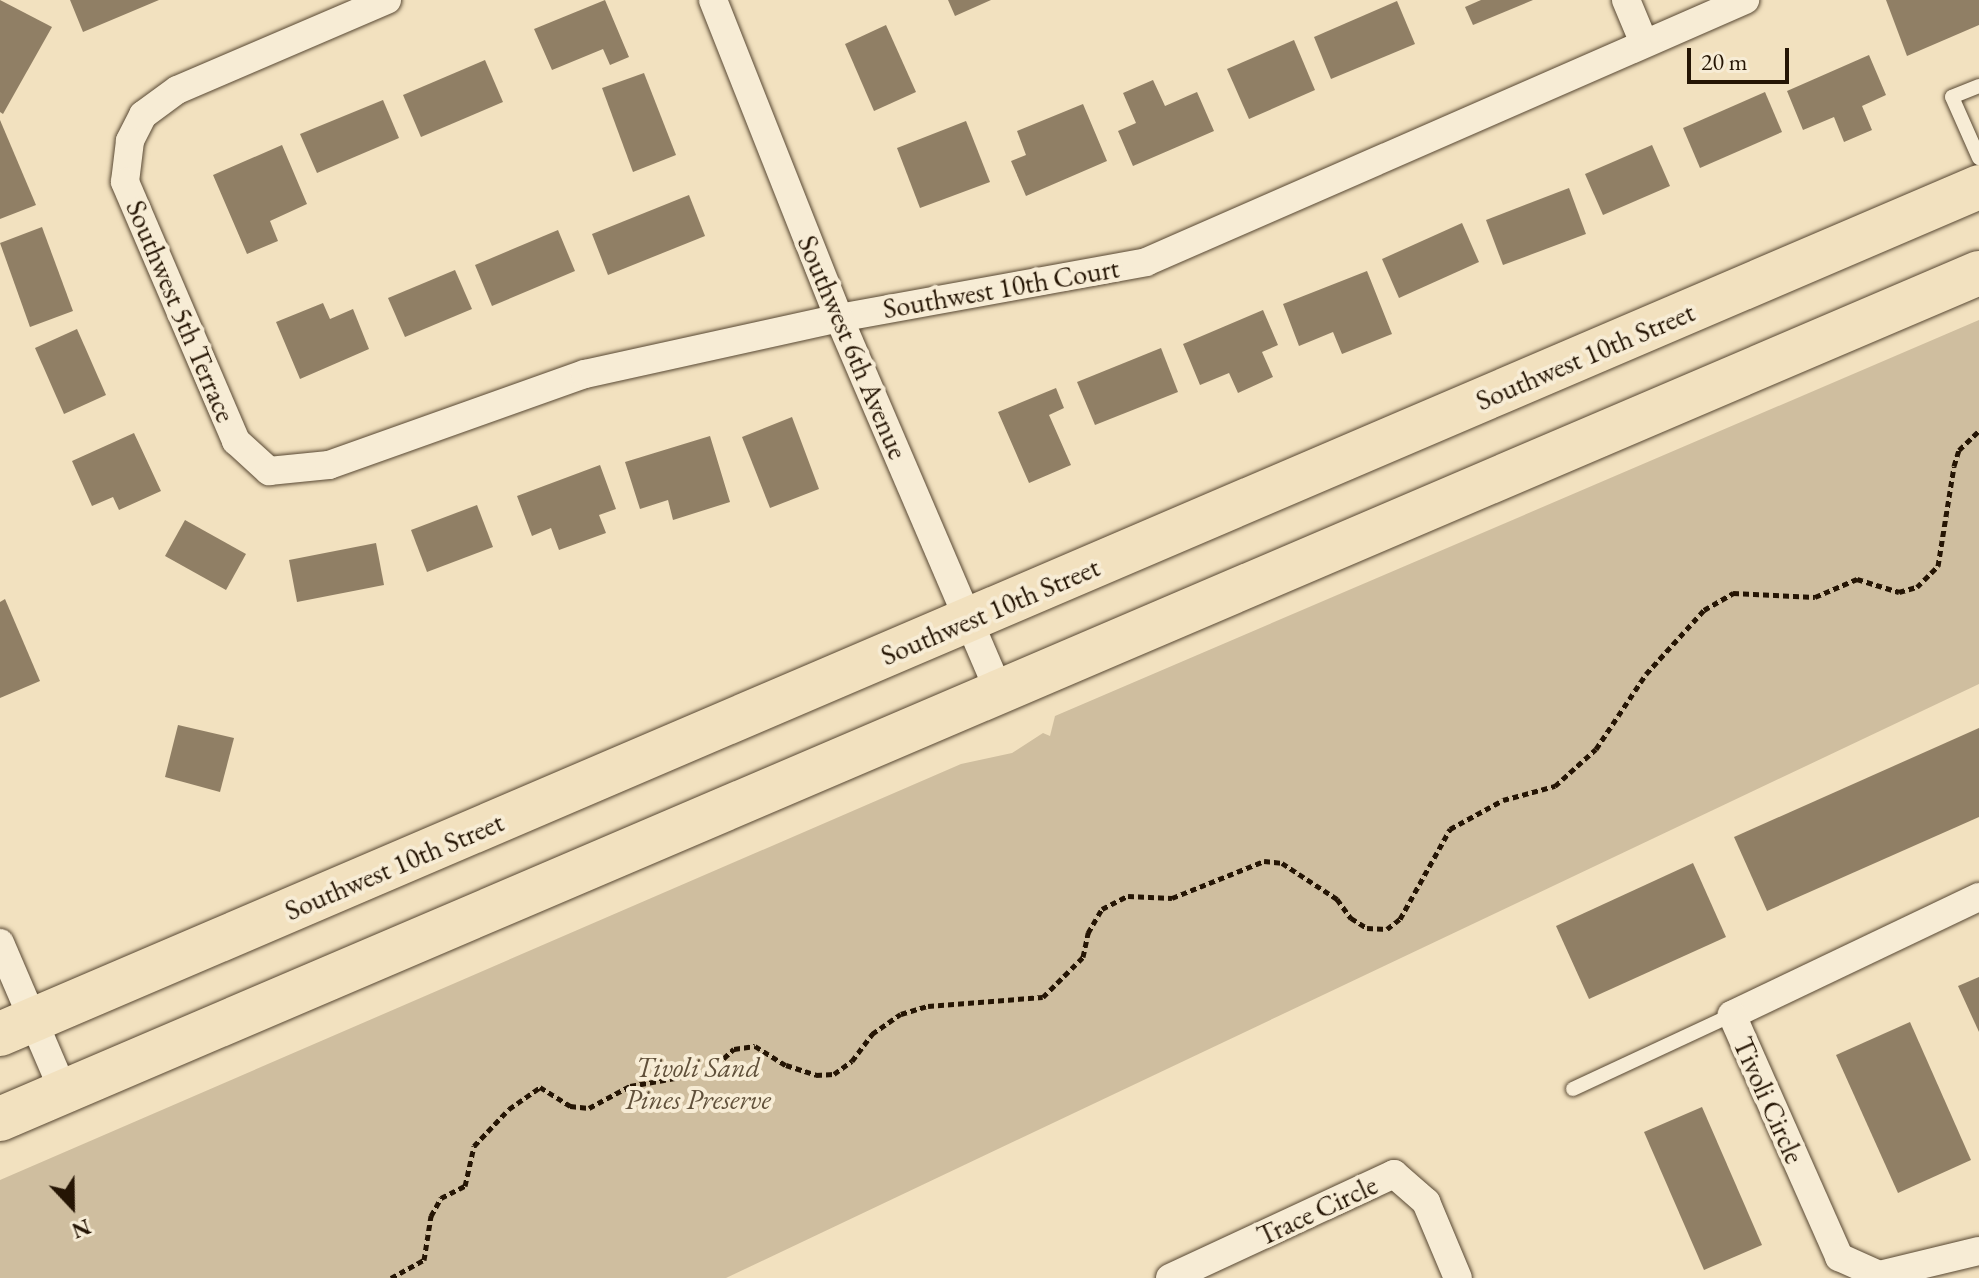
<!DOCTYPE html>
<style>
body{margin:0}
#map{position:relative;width:1979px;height:1278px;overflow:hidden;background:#f2e1bf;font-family:"EB Garamond",serif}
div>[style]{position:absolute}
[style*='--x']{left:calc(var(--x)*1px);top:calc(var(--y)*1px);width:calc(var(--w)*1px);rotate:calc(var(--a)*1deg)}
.green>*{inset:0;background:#cfbe9f}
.building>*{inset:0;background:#907f65}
.path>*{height:5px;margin-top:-2.5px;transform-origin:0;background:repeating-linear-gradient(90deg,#251504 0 6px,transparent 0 10px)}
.roads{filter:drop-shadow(0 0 2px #584833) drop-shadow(0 0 2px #584833)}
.service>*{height:14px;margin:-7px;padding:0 7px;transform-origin:7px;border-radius:7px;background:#f7ecd5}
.minor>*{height:28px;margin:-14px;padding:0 14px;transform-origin:14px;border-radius:14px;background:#f7ecd5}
.primary>*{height:44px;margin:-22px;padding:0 22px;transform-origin:22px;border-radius:22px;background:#f2e1bf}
span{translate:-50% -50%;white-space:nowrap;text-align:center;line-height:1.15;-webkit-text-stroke:8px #f7ecd5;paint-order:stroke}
.street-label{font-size:28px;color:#251504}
.park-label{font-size:28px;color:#60503a;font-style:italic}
.north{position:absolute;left:32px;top:1166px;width:80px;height:80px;-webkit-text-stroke:6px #f7ecd5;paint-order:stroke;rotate:158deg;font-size:22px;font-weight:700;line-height:32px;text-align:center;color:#251504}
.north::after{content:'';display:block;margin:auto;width:28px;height:36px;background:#251504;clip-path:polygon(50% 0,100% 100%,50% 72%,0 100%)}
.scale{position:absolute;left:1687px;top:48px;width:102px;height:36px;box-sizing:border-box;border:4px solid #251504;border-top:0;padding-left:10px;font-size:24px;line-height:28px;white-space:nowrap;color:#251504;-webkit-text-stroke:6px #f7ecd5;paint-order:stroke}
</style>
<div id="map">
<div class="green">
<i style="clip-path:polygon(1979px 320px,1979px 684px,726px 1278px,0 1278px,0 1180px,961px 764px,1012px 753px,1043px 733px,1050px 736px,1055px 716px)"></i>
</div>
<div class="building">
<i style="clip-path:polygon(0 0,52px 27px,3px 114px,0 112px)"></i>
<i style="clip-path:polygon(70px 0,159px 0,83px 32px)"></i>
<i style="clip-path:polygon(605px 0,629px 57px,610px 65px,603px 49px,552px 70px,534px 29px)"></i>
<i style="clip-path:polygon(948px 0,991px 0,955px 16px)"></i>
<i style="clip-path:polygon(1481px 0,1533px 0,1473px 25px,1465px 7px)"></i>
<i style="clip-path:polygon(1886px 0,1979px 0,1979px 25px,1907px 56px)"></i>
<i style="clip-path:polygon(1397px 1px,1415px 44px,1331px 79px,1314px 37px)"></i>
<i style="clip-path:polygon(886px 25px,916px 92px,874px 111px,845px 44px)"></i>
<i style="clip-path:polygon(1294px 40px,1315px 90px,1249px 119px,1227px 69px)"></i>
<i style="clip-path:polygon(1869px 55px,1886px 95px,1862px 106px,1872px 130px,1844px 142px,1834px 117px,1803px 130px,1787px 91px)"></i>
<i style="clip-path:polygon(485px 60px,503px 102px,421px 137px,403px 95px)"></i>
<i style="clip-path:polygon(644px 73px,676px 155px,633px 172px,602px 88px)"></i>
<i style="clip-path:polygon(1153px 80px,1165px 106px,1197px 92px,1214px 131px,1133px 166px,1118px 131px,1136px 123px,1123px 93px)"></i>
<i style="clip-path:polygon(1765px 92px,1782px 132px,1700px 168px,1683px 128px)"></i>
<i style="clip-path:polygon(383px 100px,399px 138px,317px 173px,300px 134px)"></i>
<i style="clip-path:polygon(1083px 104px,1107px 161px,1026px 196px,1011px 161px,1026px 155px,1017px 131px)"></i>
<i style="clip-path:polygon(0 120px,36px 205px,0 219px)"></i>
<i style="clip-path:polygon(966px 121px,990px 182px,920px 208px,897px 148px)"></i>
<i style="clip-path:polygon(282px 145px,307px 204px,270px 221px,278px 241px,247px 254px,213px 175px)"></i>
<i style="clip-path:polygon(1652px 145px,1670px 186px,1603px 215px,1585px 174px)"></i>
<i style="clip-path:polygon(1569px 188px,1586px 234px,1503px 265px,1486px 220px)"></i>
<i style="clip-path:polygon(689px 195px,705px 236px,608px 275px,592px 234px)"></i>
<i style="clip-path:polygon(1462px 223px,1479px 262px,1399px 298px,1382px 259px)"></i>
<i style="clip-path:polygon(42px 227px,73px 311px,30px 327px,0 243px)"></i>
<i style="clip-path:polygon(558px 230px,575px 271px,492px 306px,475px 265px)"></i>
<i style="clip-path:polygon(455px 270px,472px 309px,405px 337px,388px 298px)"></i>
<i style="clip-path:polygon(1367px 271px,1392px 334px,1342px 354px,1333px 332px,1299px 346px,1283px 304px)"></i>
<i style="clip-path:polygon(323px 303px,330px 319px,353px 309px,369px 349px,300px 379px,276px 322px)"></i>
<i style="clip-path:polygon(1263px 310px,1278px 345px,1262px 352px,1273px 377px,1238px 393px,1229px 373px,1200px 385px,1183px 344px)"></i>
<i style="clip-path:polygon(77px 329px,106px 395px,64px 414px,35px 348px)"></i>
<i style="clip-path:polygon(1161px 348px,1178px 392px,1095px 425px,1077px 382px)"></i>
<i style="clip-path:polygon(1056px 388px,1064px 408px,1049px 415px,1071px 465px,1029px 483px,998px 412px)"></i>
<i style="clip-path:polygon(792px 417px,819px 489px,770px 508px,742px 437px)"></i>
<i style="clip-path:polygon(134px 433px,161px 491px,119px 510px,113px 497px,92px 506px,72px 461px)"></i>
<i style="clip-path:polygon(710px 436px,730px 502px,673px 520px,668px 500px,640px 509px,625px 462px)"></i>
<i style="clip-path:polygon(600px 465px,616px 509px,599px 515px,606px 533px,559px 550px,551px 528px,532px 536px,517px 496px)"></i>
<i style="clip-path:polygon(477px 505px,493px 547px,427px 572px,411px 530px)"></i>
<i style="clip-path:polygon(185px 520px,246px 554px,226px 590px,165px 556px)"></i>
<i style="clip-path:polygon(376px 543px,384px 585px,297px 602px,289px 560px)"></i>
<i style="clip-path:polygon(5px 599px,40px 681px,0 698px,0 602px)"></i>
<i style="clip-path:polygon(178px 725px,234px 738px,220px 792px,165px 777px)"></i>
<i style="clip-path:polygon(1979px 728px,1979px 817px,1767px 911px,1734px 837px)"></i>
<i style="clip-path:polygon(1693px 863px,1726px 937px,1589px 999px,1556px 926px)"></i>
<i style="clip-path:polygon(1979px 977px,1979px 1032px,1958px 986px)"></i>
<i style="clip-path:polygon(1910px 1022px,1971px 1160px,1898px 1193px,1836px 1055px)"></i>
<i style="clip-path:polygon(1702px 1107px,1762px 1245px,1704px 1270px,1644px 1132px)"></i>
</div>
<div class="path">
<i style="--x:391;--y:1278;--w:38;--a:-29"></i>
<i style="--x:424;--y:1260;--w:45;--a:-81"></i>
<i style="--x:431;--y:1216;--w:21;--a:-61"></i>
<i style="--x:441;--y:1198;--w:27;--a:-27"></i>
<i style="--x:465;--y:1186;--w:41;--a:-77.3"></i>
<i style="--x:474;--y:1146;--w:51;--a:-46.6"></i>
<i style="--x:509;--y:1109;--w:38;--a:-35"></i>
<i style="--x:540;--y:1087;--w:36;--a:32"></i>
<i style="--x:570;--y:1106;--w:19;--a:6"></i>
<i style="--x:589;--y:1108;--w:47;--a:-28.2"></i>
<i style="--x:630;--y:1086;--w:80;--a:-10"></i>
<i style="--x:709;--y:1072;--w:34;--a:-43"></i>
<i style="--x:734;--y:1049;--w:21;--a:-8"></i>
<i style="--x:755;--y:1046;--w:36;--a:32"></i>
<i style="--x:786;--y:1065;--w:32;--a:18"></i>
<i style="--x:816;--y:1075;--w:18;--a:-3"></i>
<i style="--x:834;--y:1074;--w:22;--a:-36"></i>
<i style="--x:852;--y:1061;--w:34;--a:-53"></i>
<i style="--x:872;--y:1034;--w:35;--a:-35"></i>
<i style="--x:901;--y:1014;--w:28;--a:-17"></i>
<i style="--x:928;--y:1006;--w:115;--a:-4.5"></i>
<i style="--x:1043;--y:997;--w:57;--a:-45"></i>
<i style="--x:1083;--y:957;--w:25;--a:-78"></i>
<i style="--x:1088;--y:933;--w:28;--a:-60"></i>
<i style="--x:1102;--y:909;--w:29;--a:-27"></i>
<i style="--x:1128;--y:896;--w:44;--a:2.6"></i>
<i style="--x:1172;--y:898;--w:99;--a:-21.9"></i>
<i style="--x:1264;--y:861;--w:18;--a:6"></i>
<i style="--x:1282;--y:863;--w:66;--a:33.2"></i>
<i style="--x:1337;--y:899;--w:24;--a:54"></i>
<i style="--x:1351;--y:918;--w:19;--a:32"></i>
<i style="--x:1367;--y:928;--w:20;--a:3"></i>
<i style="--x:1387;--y:929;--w:16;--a:-38"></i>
<i style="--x:1400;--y:919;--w:103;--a:-60.9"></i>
<i style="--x:1450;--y:829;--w:60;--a:-28.7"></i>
<i style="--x:1503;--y:800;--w:54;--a:-15.1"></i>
<i style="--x:1555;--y:786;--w:55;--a:-42.1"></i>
<i style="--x:1596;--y:749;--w:90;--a:-56.3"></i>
<i style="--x:1646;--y:674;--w:86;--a:-47.8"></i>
<i style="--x:1704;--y:610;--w:34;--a:-30"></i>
<i style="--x:1733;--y:593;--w:82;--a:2.8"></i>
<i style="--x:1815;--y:597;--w:46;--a:-23.2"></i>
<i style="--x:1857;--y:579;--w:44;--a:17.2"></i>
<i style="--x:1899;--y:592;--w:19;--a:-16"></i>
<i style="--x:1917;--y:587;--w:30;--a:-45"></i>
<i style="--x:1938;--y:566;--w:101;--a:-80.9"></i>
<i style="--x:1954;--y:466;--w:17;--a:-73"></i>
<i style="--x:1959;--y:450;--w:28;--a:-44"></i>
</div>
<div class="roads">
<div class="service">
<i style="--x:1979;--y:86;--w:29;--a:158"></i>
<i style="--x:1952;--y:97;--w:67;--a:66.1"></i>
<i style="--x:1573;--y:1089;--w:175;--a:-25"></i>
</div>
<div class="minor">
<i style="--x:387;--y:0;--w:228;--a:156.8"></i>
<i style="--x:177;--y:90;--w:42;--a:143.7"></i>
<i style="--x:143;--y:115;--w:29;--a:117"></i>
<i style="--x:130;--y:141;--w:41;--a:97"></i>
<i style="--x:125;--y:182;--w:282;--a:66.8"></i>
<i style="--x:236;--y:441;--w:45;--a:42.3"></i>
<i style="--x:269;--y:471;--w:60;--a:-5.7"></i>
<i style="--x:329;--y:465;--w:272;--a:-19.6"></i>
<i style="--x:585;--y:374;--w:260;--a:-12.4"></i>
<i style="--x:839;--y:318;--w:312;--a:-10.3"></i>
<i style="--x:1146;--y:262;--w:654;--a:-23.62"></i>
<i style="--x:713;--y:0;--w:342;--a:68.4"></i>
<i style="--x:839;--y:318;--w:406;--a:66.8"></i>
<i style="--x:1626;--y:0;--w:47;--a:67.3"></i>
<i style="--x:1979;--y:897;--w:274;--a:154.5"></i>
<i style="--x:1732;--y:1015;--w:265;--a:66.1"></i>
<i style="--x:1839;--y:1257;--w:44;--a:24.2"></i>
<i style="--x:1879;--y:1275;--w:103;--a:-13.5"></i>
<i style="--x:0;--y:943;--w:162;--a:66.8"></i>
<i style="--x:1170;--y:1278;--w:247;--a:-24.9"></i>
<i style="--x:1394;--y:1174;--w:43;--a:41.2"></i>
<i style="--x:1426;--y:1202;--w:82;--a:67.2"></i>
</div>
<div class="primary">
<i style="--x:0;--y:1034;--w:2153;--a:-23.17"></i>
<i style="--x:0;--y:1119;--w:2152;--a:-23.15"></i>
</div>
</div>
<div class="street-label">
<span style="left:1001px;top:288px;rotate:-10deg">Southwest 10th Court</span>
<span style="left:181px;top:311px;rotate:67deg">Southwest 5th Terrace</span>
<span style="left:853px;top:347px;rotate:67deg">Southwest 6th Avenue</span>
<span style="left:1585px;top:356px;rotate:-23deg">Southwest 10th Street</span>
<span style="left:990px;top:611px;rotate:-23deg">Southwest 10th Street</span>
<span style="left:394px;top:866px;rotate:-23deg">Southwest 10th Street</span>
<span style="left:1769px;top:1100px;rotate:66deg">Tivoli Circle</span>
<span style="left:1317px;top:1210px;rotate:-25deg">Trace Circle</span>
</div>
<div class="park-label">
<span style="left:698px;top:1083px">Tivoli Sand<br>Pines Preserve</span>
</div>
<div class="north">N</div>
<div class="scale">20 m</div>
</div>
